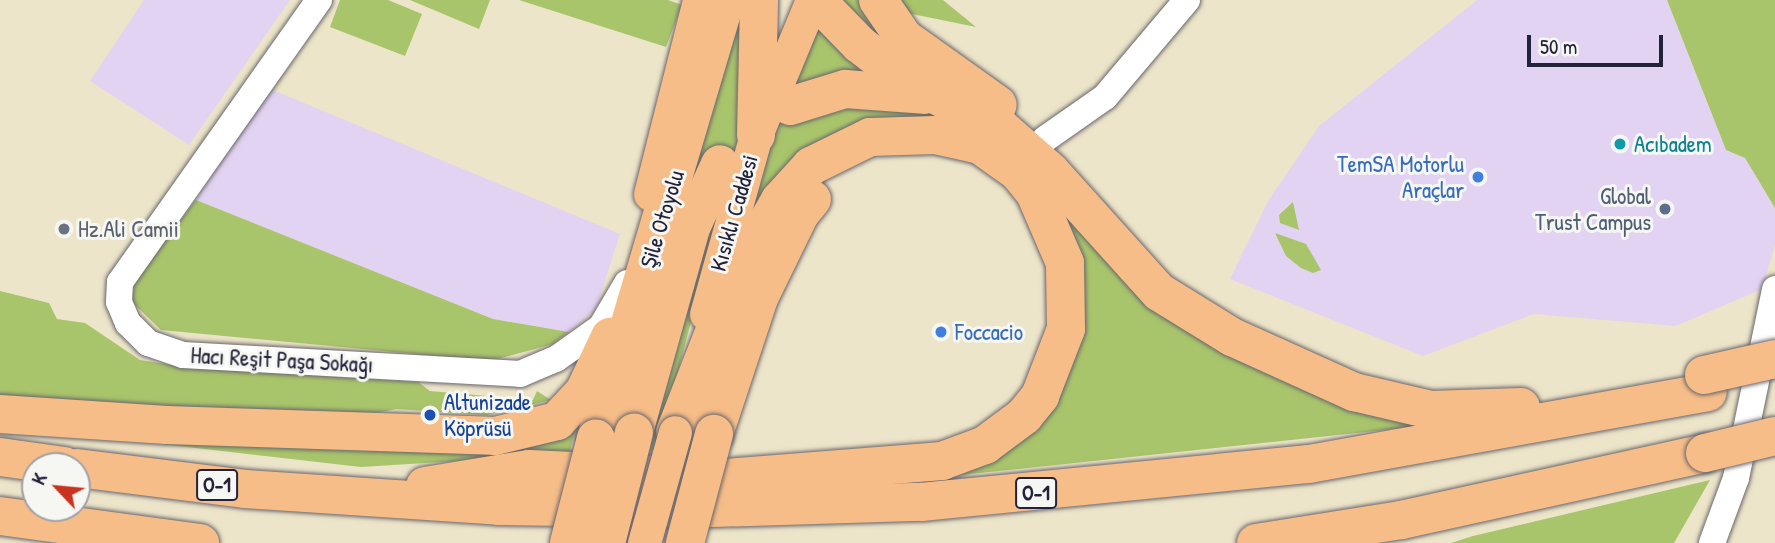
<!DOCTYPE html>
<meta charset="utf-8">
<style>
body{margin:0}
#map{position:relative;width:1775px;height:543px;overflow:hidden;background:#ede5c9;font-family:"Patrick Hand",sans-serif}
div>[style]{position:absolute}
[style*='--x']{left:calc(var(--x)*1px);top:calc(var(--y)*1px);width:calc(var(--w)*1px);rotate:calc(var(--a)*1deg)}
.built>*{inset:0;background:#e3d3f2}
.green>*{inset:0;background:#a9c56b}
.roads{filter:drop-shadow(0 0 2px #69666d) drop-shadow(0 0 2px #69666d)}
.minor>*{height:26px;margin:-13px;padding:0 13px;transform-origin:13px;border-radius:13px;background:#fff}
.major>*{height:33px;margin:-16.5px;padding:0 16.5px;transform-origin:16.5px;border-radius:16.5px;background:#f7bd88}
.highway>*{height:38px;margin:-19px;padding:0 19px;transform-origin:19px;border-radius:19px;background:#f7bd88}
.bridges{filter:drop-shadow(0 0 2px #69666d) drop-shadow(0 0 2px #69666d)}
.major-bridge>*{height:33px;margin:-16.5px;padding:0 16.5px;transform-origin:16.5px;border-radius:16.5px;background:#f7bd88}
.highway-bridge>*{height:38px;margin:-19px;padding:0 19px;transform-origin:19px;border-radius:19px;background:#f7bd88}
.dots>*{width:19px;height:19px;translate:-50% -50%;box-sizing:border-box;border:4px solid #f6f6f2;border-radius:50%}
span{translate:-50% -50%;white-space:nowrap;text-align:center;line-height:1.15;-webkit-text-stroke:6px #f6f6f2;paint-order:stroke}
.shield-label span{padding:2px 5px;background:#f6f6f2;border:2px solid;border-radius:5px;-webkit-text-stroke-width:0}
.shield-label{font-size:21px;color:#22223b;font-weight:700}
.culture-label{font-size:23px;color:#0d838f}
.left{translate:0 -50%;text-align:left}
.shop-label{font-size:23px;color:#366cbe}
.right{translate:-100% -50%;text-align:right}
.service-label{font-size:23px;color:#4e5e75}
.street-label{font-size:23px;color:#22223b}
.worship-label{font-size:23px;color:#5b616d}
.transit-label{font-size:23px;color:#164399}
.north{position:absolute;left:21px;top:452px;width:70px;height:70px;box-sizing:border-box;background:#f6f6f2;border:2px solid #a1a1a9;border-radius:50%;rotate:296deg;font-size:19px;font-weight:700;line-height:28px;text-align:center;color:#22223b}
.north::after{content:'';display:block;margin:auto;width:24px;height:32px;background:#c8321e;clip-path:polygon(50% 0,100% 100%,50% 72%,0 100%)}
.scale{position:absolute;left:1527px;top:35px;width:136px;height:32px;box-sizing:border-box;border:4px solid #22223b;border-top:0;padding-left:9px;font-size:21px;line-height:24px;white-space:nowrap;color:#22223b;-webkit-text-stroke:5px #f6f6f2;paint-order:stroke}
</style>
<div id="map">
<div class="built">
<i style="clip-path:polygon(144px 0,290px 0,189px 145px,90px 81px)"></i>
<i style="clip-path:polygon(1477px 0,1667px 0,1726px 150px,1745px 158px,1775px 208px,1775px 245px,1762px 289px,1676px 326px,1534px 314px,1423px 356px,1230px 279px,1268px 201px,1319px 126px)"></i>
<i style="clip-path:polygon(268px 88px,620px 234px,596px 309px,569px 332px,493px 319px,196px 200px)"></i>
</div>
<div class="green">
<i style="clip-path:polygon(340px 0,388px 0,422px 14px,405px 56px,330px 27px)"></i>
<i style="clip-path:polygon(410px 0,490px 0,479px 29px)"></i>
<i style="clip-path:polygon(519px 0,668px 0,682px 5px,666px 47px)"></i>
<i style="clip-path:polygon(740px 0,748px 99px,658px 450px,644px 451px,610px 430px)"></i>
<i style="clip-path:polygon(820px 0,858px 0,879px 39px,904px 68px,853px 31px,832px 6px,821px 17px,862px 59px,854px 80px,788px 100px,794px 117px,827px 104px,873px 98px,921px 105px,968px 125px,1006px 145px,1044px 178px,1156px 303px,1199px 335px,1314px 395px,1358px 411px,1431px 425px,961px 475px,1006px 450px,1032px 427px,1061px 381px,1076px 335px,1083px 286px,1075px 248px,1056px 210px,1008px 155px,969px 131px,921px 120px,863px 125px,828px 139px,797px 163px,765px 200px,739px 246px,771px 132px)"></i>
<i style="clip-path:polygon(894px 0,943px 0,976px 27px,902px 12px)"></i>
<i style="clip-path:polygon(1667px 0,1775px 0,1775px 208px,1745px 158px,1726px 150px)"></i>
<i style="clip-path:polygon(196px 200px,493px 319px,569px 332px,553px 344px,490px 361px,161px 330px,132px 302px,135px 280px)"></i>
<i style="clip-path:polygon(1293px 202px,1299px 230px,1280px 223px,1279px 215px)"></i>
<i style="clip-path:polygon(1275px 233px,1306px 244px,1321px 270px,1313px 273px,1301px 268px,1286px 256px)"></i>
<i style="clip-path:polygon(0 291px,49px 303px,57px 319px,85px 323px,140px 360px,191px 368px,418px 382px,430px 391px,533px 400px,537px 391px,551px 400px,487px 415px,396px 409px,352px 418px,0 400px)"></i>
<i style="clip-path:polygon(576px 427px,569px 454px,361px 467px,31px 429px)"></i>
<i style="clip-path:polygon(1710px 480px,1674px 543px,1451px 543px,1473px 536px)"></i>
</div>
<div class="roads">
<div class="minor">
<i style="--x:319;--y:0;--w:345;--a:125.2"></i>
<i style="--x:120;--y:282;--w:20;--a:93"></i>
<i style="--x:119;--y:302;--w:23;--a:67"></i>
<i style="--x:128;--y:323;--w:28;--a:45"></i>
<i style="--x:148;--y:343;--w:37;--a:19"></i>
<i style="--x:183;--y:355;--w:338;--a:3.2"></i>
<i style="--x:520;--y:374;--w:39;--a:-23"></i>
<i style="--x:556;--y:359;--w:55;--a:-35.4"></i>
<i style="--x:601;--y:327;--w:51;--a:-59.4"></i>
<i style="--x:1045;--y:139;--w:73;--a:-35"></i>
<i style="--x:1105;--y:97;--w:127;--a:-49.8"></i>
<i style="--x:1712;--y:543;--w:69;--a:-69.7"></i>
<i style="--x:1736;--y:478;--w:193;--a:-78.3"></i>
</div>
<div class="major">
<i style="--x:650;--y:194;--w:200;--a:-75.8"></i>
<i style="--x:706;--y:314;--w:186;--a:-74.4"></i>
<i style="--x:756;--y:135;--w:146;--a:-67.5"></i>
</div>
<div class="highway">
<i style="--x:878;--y:0;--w:46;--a:55.6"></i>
<i style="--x:904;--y:38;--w:115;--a:35.5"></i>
<i style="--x:828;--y:12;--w:45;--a:45.9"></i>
<i style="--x:859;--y:44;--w:61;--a:37.6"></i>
<i style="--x:907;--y:81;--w:104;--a:26.3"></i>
<i style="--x:1000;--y:127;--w:67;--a:41.3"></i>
<i style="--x:1050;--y:171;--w:163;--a:48"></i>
<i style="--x:1159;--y:292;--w:86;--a:31.7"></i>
<i style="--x:1232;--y:337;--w:134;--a:24.3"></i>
<i style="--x:1354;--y:392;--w:79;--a:13.2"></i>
<i style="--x:1431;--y:410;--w:90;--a:-1.9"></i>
<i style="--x:790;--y:106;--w:58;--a:-17.2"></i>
<i style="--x:845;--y:89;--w:79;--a:4.3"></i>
<i style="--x:756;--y:135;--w:135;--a:-88.7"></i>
<i style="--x:0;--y:414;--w:167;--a:3.8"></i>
<i style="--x:167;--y:425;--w:328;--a:1.9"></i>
<i style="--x:495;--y:436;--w:64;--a:-13.6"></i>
<i style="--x:557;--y:421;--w:40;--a:-47"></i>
<i style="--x:584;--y:392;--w:61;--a:-64.7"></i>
<i style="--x:634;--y:432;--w:212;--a:-74.4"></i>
<i style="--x:691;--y:228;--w:70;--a:-65.6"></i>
<i style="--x:714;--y:434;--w:143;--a:-71.7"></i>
<i style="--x:759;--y:298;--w:93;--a:-64"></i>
<i style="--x:800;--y:214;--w:19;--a:-51"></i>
<i style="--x:596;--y:438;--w:457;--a:-73.5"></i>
<i style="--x:0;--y:457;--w:65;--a:8"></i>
<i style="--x:77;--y:468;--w:169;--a:7.1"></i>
<i style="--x:245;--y:489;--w:255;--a:3.8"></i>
<i style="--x:499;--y:506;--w:181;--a:0.9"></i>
<i style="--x:680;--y:509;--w:241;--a:-1.7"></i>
<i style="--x:921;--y:502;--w:390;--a:-5.6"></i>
<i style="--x:1309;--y:464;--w:405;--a:-10.2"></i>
<i style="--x:425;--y:486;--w:105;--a:-9.3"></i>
<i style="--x:529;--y:469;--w:197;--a:2.6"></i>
<i style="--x:726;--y:478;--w:217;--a:-4.5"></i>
<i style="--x:942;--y:461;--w:46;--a:-20.4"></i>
<i style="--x:985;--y:445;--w:49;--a:-36.6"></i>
<i style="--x:1024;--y:416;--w:26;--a:-51"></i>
<i style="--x:1040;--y:396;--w:72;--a:-68.8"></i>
<i style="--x:1066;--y:329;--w:66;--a:-90.9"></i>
<i style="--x:1065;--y:263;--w:76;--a:-113.2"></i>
<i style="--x:1035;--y:193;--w:27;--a:-129"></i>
<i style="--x:1018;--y:172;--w:47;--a:-144.6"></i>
<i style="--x:980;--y:145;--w:46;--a:-167.5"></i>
<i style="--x:935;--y:135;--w:65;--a:178.2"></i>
<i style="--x:870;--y:137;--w:66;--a:153.8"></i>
<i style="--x:811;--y:166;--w:46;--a:132.4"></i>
<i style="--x:780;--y:200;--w:93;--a:119.6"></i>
<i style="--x:734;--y:281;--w:162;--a:111.3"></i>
<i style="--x:0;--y:516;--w:202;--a:7.7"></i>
<i style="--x:1256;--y:543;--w:147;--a:-9"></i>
<i style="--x:1401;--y:520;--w:311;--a:-12.4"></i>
</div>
</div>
<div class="bridges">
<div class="major-bridge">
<i style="--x:644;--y:543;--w:115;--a:-74.4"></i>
</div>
<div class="highway-bridge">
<i style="--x:1704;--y:375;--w:73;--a:-12.7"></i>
<i style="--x:1705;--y:453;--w:72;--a:-13.7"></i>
<i style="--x:569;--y:543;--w:108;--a:-75.6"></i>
<i style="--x:606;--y:543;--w:114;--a:-75.8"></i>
<i style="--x:685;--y:543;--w:113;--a:-75.1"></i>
</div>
</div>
<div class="dots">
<i style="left:1620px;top:144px;background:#0f9aa8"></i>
<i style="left:1478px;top:177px;background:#3f7fe0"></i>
<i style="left:1665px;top:209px;background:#5c6f8a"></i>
<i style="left:64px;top:229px;background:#6b7280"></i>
<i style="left:941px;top:332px;background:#3f7fe0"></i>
<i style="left:430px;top:415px;background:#1a4fb4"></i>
</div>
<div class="shield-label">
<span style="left:217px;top:485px">O-1</span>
<span style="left:1036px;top:493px">O-1</span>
</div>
<div class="culture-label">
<span class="left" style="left:1634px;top:144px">Acıbadem</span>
</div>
<div class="shop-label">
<span class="right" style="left:1464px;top:177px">TemSA Motorlu<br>Araçlar</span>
<span class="left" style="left:955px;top:332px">Foccacio</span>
</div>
<div class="service-label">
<span class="right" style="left:1651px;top:209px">Global<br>Trust Campus</span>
</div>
<div class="street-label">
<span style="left:734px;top:213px;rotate:-74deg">Kısıklı Caddesi</span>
<span style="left:662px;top:219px;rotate:-73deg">Şile Otoyolu</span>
<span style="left:282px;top:360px;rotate:3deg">Hacı Reşit Paşa Sokağı</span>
</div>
<div class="worship-label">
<span class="left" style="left:78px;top:229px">Hz.Ali Camii</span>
</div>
<div class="transit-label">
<span class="left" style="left:444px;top:415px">Altunizade<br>Köprüsü</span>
</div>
<div class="north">K</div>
<div class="scale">50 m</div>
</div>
